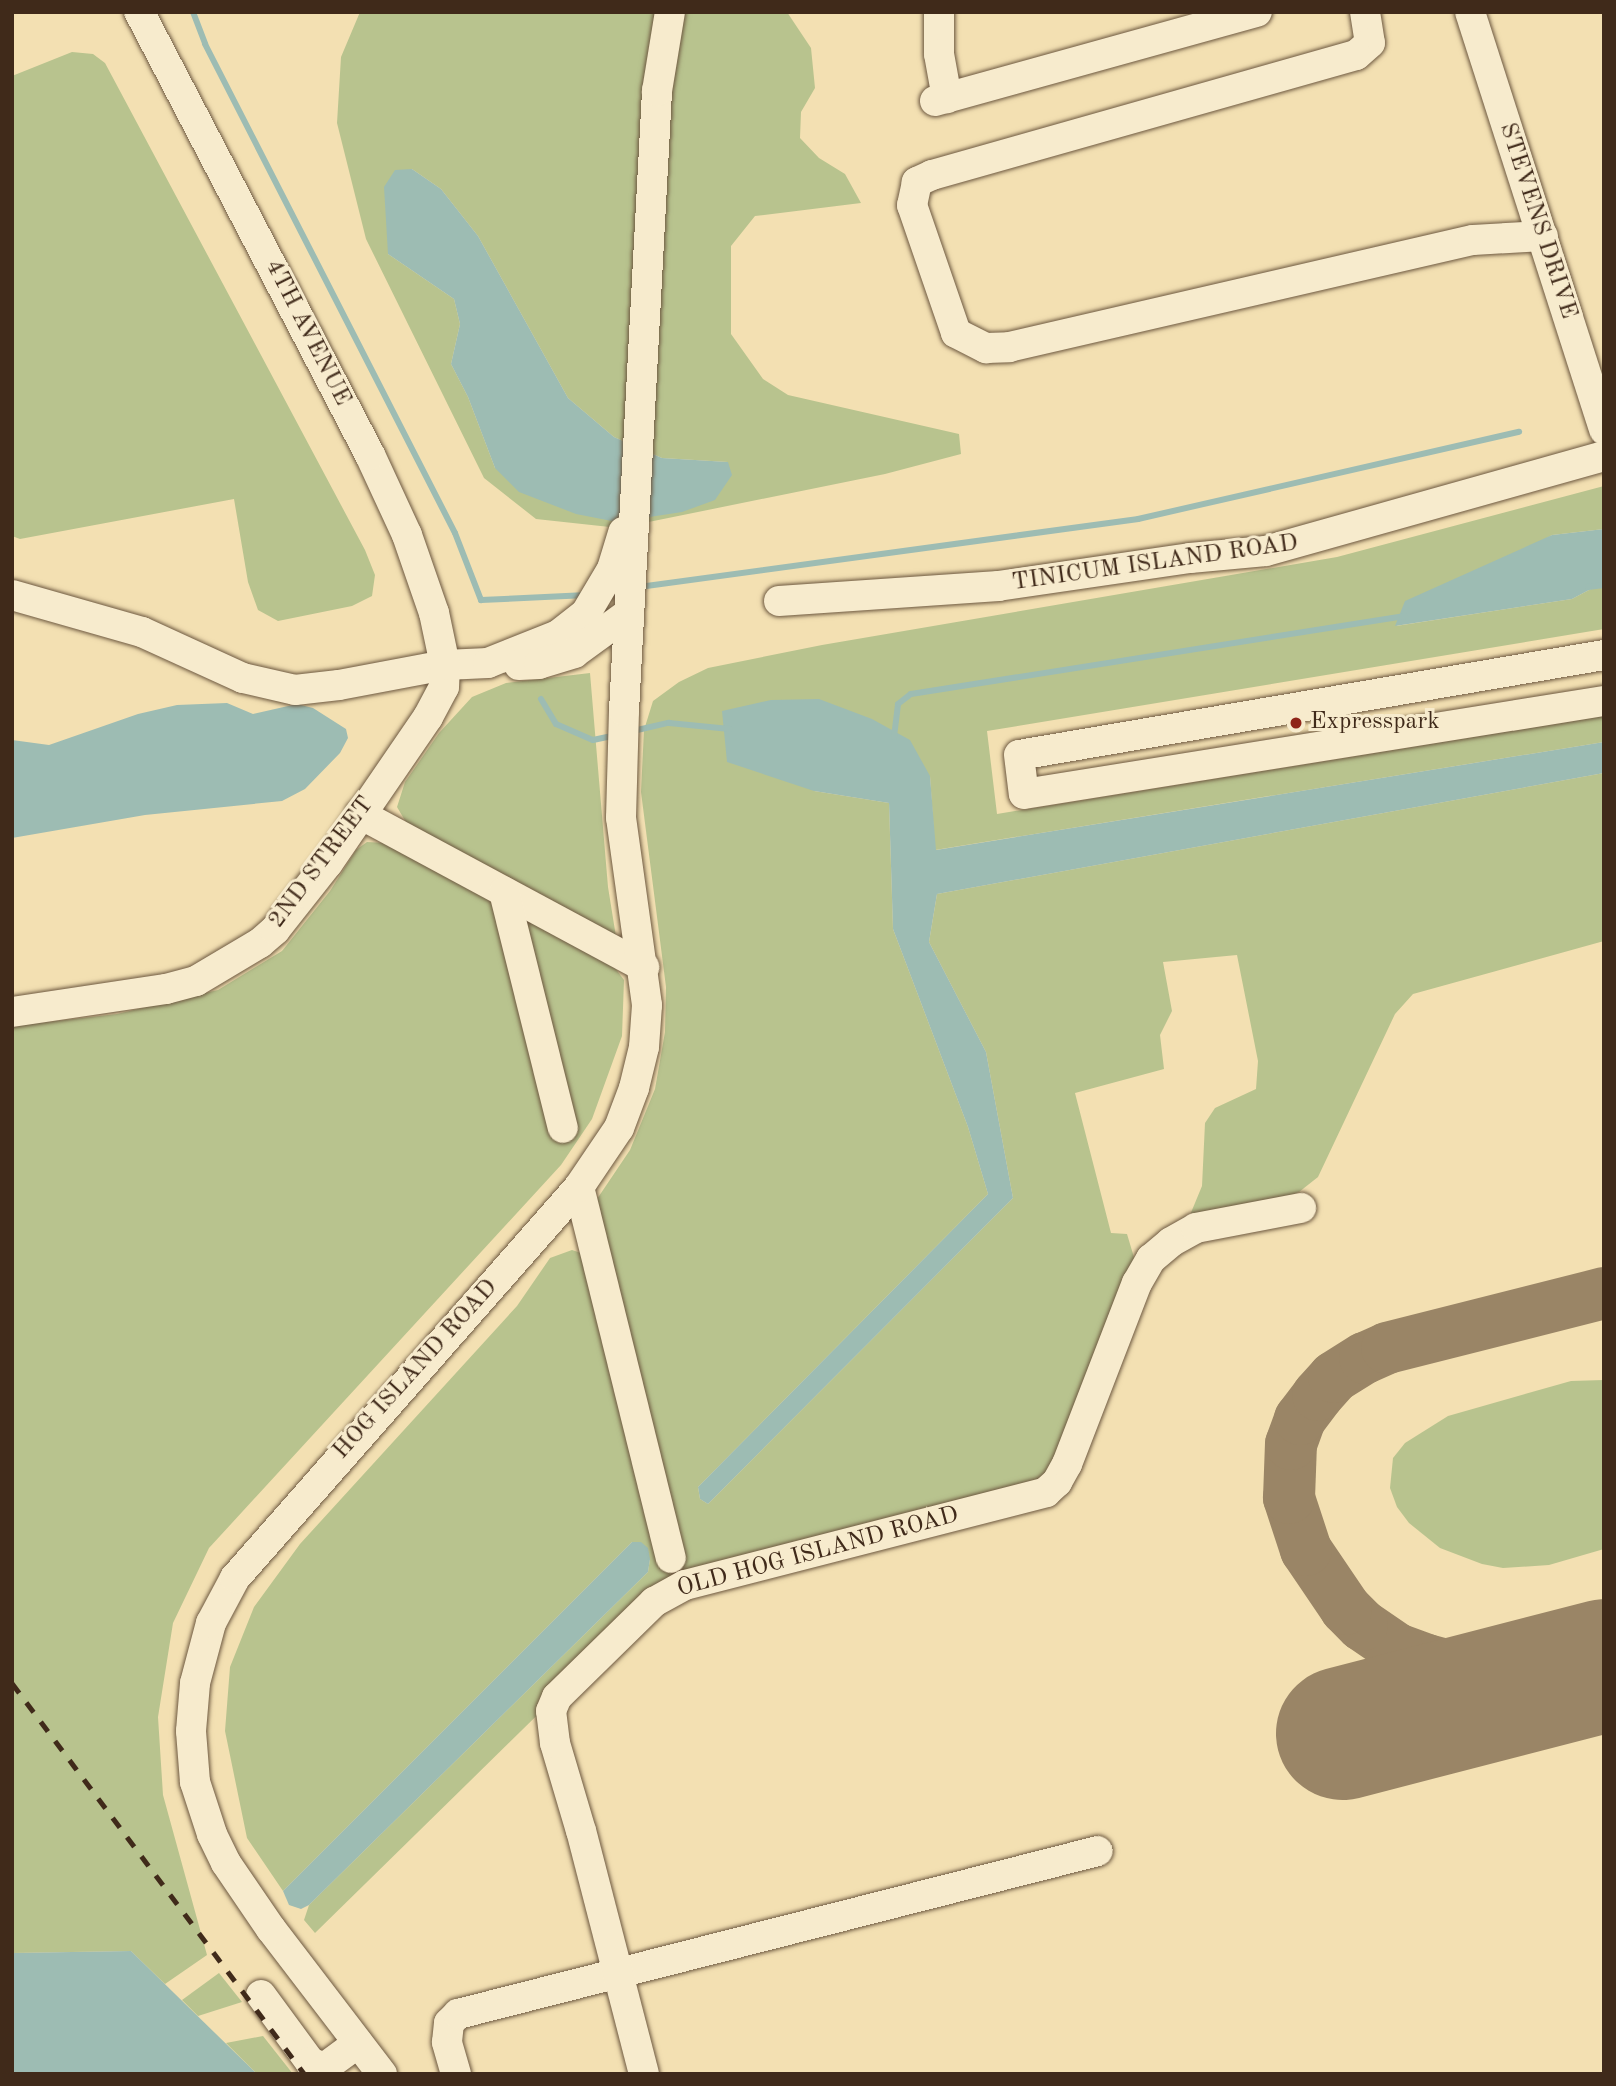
<!DOCTYPE html>
<style>
body{margin:0}
#map{position:relative;width:1616px;height:2086px;overflow:hidden;background:#f3e0b2;font-family:"Old Standard TT",serif}
div>[style]{position:absolute}
[style*='--x']{left:calc(var(--x)*1px);top:calc(var(--y)*1px);width:calc(var(--w)*1px);rotate:calc(var(--a)*1deg)}
.green>*{inset:0;background:#b8c38e}
.water>*{inset:0;background:#9dbcb3}
.stream>*{height:6px;margin:-3px;padding:0 3px;transform-origin:3px;border-radius:3px;background:#9dbcb3}
.taxiway>*{height:52px;margin:-26px;padding:0 26px;transform-origin:26px;border-radius:26px;background:#9a8566}
.runway>*{height:133px;margin:-66.5px;padding:0 66.5px;transform-origin:66.5px;border-radius:66.5px;background:#9a8566}
.roads{filter:drop-shadow(0 0 2px #6d5840) drop-shadow(0 0 2px #6d5840)}
.minor>*{height:30px;margin:-15px;padding:0 15px;transform-origin:15px;border-radius:15px;background:#f7ebcd}
.rail>*{height:5px;margin-top:-2.5px;transform-origin:0;background:repeating-linear-gradient(90deg,#402a1a 0 12px,transparent 0 24px)}
.dots>*{width:19px;height:19px;translate:-50% -50%;box-sizing:border-box;border:4px solid #f7ebcd;border-radius:50%}
span{translate:-50% -50%;white-space:nowrap;text-align:center;line-height:1.15;-webkit-text-stroke:6px #f7ebcd;paint-order:stroke}
.street-label{font-size:24px;color:#402a1a}
.poi-label{font-size:24px;color:#402a1a}
.left{translate:0 -50%;text-align:left}
.frame{position:absolute;inset:0;border:14px solid #402a1a;pointer-events:none}
</style>
<div id="map">
<div class="green">
<i style="clip-path:polygon(evenodd,360px 12px,787px 12px,811px 48px,815px 88px,801px 112px,800px 138px,819px 158px,845px 174px,861px 203px,755px 216px,731px 246px,731px 334px,763px 379px,788px 395px,959px 434px,961px 454px,885px 474px,619px 528px,536px 519px,484px 478px,366px 239px,337px 123px,341px 57px,360px 12px,412px 169px,441px 189px,478px 236px,568px 398px,614px 437px,662px 458px,728px 462px,495px 468px,468px 397px,451px 364px,460px 324px,454px 299px,388px 254px,412px 169px)"></i>
<i style="clip-path:polygon(72px 52px,93px 54px,105px 63px,365px 550px,375px 575px,372px 596px,352px 606px,278px 621px,258px 610px,248px 582px,234px 499px,20px 539px,12px 536px,12px 76px)"></i>
<i style="clip-path:polygon(1604px 486px,1604px 529px,1552px 535px,1396px 626px,1572px 599px,1604px 582px,1604px 629px,987px 731px,997px 814px,1604px 716px,1604px 742px,935px 850px,930px 776px,814px 791px,889px 803px,893px 929px,968px 1127px,988px 1194px,698px 1487px,700px 1499px,708px 1504px,1013px 1198px,986px 1052px,929px 942px,937px 894px,1604px 773px,1604px 941px,1413px 994px,1395px 1014px,1318px 1177px,1299px 1192px,1260px 1208px,1200px 1221px,1190px 1215px,1202px 1186px,1205px 1123px,1215px 1108px,1256px 1089px,1258px 1061px,1237px 955px,1163px 962px,1172px 1011px,1160px 1035px,1164px 1069px,1075px 1093px,1111px 1233px,1127px 1234px,1136px 1264px,1053px 1469px,1041px 1485px,671px 1584px,315px 1933px,304px 1920px,309px 1905px,648px 1572px,650px 1559px,632px 1542px,283px 1891px,247px 1838px,225px 1731px,230px 1667px,254px 1607px,300px 1544px,517px 1306px,550px 1258px,572px 1250px,584px 1254px,595px 1202px,630px 1150px,655px 1089px,665px 1032px,666px 987px,641px 792px,644px 730px,653px 701px,679px 682px,708px 668px,822px 645px,1337px 557px)"></i>
<i style="clip-path:polygon(590px 673px,608px 887px,617px 943px,410px 829px,397px 807px,405px 782px,439px 733px,472px 697px,506px 683px)"></i>
<i style="clip-path:polygon(367px 842px,385px 843px,609px 960px,624px 980px,622px 1036px,592px 1119px,561px 1165px,209px 1548px,173px 1623px,158px 1717px,163px 1795px,207px 1955px,165px 1984px,131px 1951px,12px 1953px,12px 1026px,117px 1014px,218px 990px,282px 951px,330px 891px,356px 850px)"></i>
<i style="clip-path:polygon(1604px 1380px,1604px 1549px,1549px 1565px,1503px 1568px,1482px 1564px,1440px 1548px,1409px 1523px,1397px 1507px,1390px 1488px,1393px 1458px,1405px 1443px,1448px 1416px,1571px 1381px)"></i>
<i style="clip-path:polygon(219px 1973px,242px 2002px,198px 2016px,182px 2000px)"></i>
<i style="clip-path:polygon(263px 2036px,293px 2074px,257px 2074px,226px 2043px)"></i>
</div>
<div class="water">
<i style="clip-path:polygon(412px 169px,441px 189px,478px 236px,568px 398px,614px 437px,662px 458px,728px 462px,732px 475px,715px 500px,682px 512px,617px 522px,576px 514px,519px 492px,495px 468px,468px 397px,451px 364px,460px 324px,454px 299px,388px 254px,384px 187px,395px 170px)"></i>
<i style="clip-path:polygon(1604px 529px,1604px 582px,1572px 599px,1395px 626px,1405px 601px,1552px 535px)"></i>
<i style="clip-path:polygon(819px 699px,872px 719px,910px 740px,930px 776px,936px 850px,1604px 742px,1604px 773px,937px 894px,929px 942px,986px 1052px,1013px 1198px,708px 1504px,700px 1499px,698px 1487px,988px 1194px,968px 1127px,893px 929px,889px 803px,814px 791px,727px 762px,722px 711px,771px 700px)"></i>
<i style="clip-path:polygon(227px 703px,253px 714px,297px 704px,313px 708px,346px 729px,348px 738px,340px 753px,305px 789px,282px 801px,145px 815px,12px 838px,12px 740px,49px 745px,138px 714px,177px 705px)"></i>
<i style="clip-path:polygon(632px 1542px,641px 1542px,648px 1548px,650px 1559px,648px 1572px,309px 1905px,301px 1909px,289px 1905px,283px 1891px)"></i>
<i style="clip-path:polygon(131px 1951px,174px 1993px,257px 2074px,12px 2074px,12px 1953px)"></i>
</div>
<div class="stream">
<i style="--x:193;--y:12;--w:34;--a:69"></i>
<i style="--x:205;--y:44;--w:549;--a:62.92"></i>
<i style="--x:455;--y:533;--w:72;--a:68.8"></i>
<i style="--x:481;--y:600;--w:106;--a:-2.7"></i>
<i style="--x:639;--y:587;--w:504;--a:-7.76"></i>
<i style="--x:1138;--y:519;--w:391;--a:-12.9"></i>
<i style="--x:1588;--y:587;--w:16;--a:-7"></i>
<i style="--x:541;--y:699;--w:29;--a:59"></i>
<i style="--x:556;--y:724;--w:40;--a:23.4"></i>
<i style="--x:593;--y:740;--w:24;--a:-12"></i>
<i style="--x:633;--y:731;--w:37;--a:-13"></i>
<i style="--x:669;--y:723;--w:61;--a:5.6"></i>
<i style="--x:894;--y:737;--w:33;--a:-83"></i>
<i style="--x:898;--y:704;--w:16;--a:-38"></i>
<i style="--x:911;--y:694;--w:500;--a:-8.97"></i>
</div>
<div class="taxiway">
<i style="--x:1537;--y:1682;--w:35;--a:-177"></i>
<i style="--x:1502;--y:1680;--w:78;--a:-165.1"></i>
<i style="--x:1427;--y:1660;--w:32;--a:-160"></i>
<i style="--x:1397;--y:1649;--w:42;--a:-145.6"></i>
<i style="--x:1362;--y:1625;--w:23;--a:-135"></i>
<i style="--x:1346;--y:1609;--w:71;--a:-124.1"></i>
<i style="--x:1306;--y:1550;--w:55;--a:-108.1"></i>
<i style="--x:1289;--y:1498;--w:54;--a:-87.9"></i>
<i style="--x:1291;--y:1444;--w:27;--a:-70"></i>
<i style="--x:1300;--y:1419;--w:30;--a:-53"></i>
<i style="--x:1318;--y:1395;--w:24;--a:-48"></i>
<i style="--x:1334;--y:1377;--w:36;--a:-32"></i>
<i style="--x:1365;--y:1358;--w:24;--a:-24"></i>
<i style="--x:1387;--y:1348;--w:224;--a:-14.2"></i>
</div>
<div class="runway">
<i style="--x:1342;--y:1733;--w:271;--a:-14.5"></i>
</div>
<div class="roads">
<div class="minor">
<i style="--x:939;--y:12;--w:42;--a:90"></i>
<i style="--x:939;--y:54;--w:45;--a:79.7"></i>
<i style="--x:1365;--y:12;--w:31;--a:81"></i>
<i style="--x:1370;--y:43;--w:18;--a:139"></i>
<i style="--x:1356;--y:55;--w:441;--a:164.2"></i>
<i style="--x:932;--y:175;--w:17;--a:155"></i>
<i style="--x:917;--y:182;--w:24;--a:102"></i>
<i style="--x:912;--y:205;--w:135;--a:71"></i>
<i style="--x:956;--y:333;--w:34;--a:27"></i>
<i style="--x:986;--y:348;--w:23;--a:-2"></i>
<i style="--x:1009;--y:347;--w:476;--a:-13"></i>
<i style="--x:1473;--y:240;--w:70;--a:-3.3"></i>
<i style="--x:1470;--y:12;--w:439;--a:72.2"></i>
<i style="--x:935;--y:101;--w:334;--a:-15.5"></i>
<i style="--x:12;--y:595;--w:135;--a:15.9"></i>
<i style="--x:142;--y:632;--w:111;--a:24.5"></i>
<i style="--x:243;--y:678;--w:53;--a:13"></i>
<i style="--x:295;--y:690;--w:44;--a:-6.5"></i>
<i style="--x:339;--y:685;--w:108;--a:-10.7"></i>
<i style="--x:445;--y:665;--w:43;--a:-2.7"></i>
<i style="--x:488;--y:663;--w:75;--a:-21.8"></i>
<i style="--x:558;--y:635;--w:36;--a:-38"></i>
<i style="--x:586;--y:613;--w:51;--a:-59.4"></i>
<i style="--x:612;--y:569;--w:39;--a:-73"></i>
<i style="--x:779;--y:601;--w:220;--a:-3.9"></i>
<i style="--x:998;--y:586;--w:194;--a:-8.3"></i>
<i style="--x:1190;--y:558;--w:76;--a:-5.3"></i>
<i style="--x:1266;--y:551;--w:351;--a:-15.7"></i>
<i style="--x:1604;--y:655;--w:593;--a:170.3"></i>
<i style="--x:1019;--y:755;--w:39;--a:83"></i>
<i style="--x:1024;--y:794;--w:587;--a:-9.11"></i>
<i style="--x:519;--y:665;--w:20;--a:-3"></i>
<i style="--x:539;--y:664;--w:37;--a:-17"></i>
<i style="--x:574;--y:653;--w:68;--a:-36"></i>
<i style="--x:360;--y:814;--w:323;--a:28.3"></i>
<i style="--x:504;--y:892;--w:243;--a:76"></i>
<i style="--x:12;--y:1012;--w:156;--a:-8.5"></i>
<i style="--x:166;--y:989;--w:31;--a:-15"></i>
<i style="--x:196;--y:981;--w:74;--a:-30.7"></i>
<i style="--x:260;--y:943;--w:20;--a:-41"></i>
<i style="--x:275;--y:930;--w:85;--a:-51.7"></i>
<i style="--x:328;--y:863;--w:177;--a:-55.6"></i>
<i style="--x:428;--y:717;--w:34;--a:-62"></i>
<i style="--x:444;--y:687;--w:22;--a:-87"></i>
<i style="--x:445;--y:665;--w:53;--a:-101.9"></i>
<i style="--x:434;--y:613;--w:83;--a:-109.1"></i>
<i style="--x:407;--y:535;--w:88;--a:-114.8"></i>
<i style="--x:370;--y:455;--w:500;--a:-117.5"></i>
<i style="--x:579;--y:1187;--w:382;--a:76.1"></i>
<i style="--x:261;--y:1995;--w:83;--a:53.8"></i>
<i style="--x:310;--y:2062;--w:15;--a:23"></i>
<i style="--x:324;--y:2068;--w:42;--a:-36.3"></i>
<i style="--x:382;--y:2074;--w:183;--a:-127.4"></i>
<i style="--x:271;--y:1929;--w:80;--a:-124.3"></i>
<i style="--x:226;--y:1863;--w:32;--a:-116"></i>
<i style="--x:212;--y:1834;--w:55;--a:-108.1"></i>
<i style="--x:195;--y:1782;--w:51;--a:-94.5"></i>
<i style="--x:191;--y:1731;--w:48;--a:-85.2"></i>
<i style="--x:195;--y:1683;--w:62;--a:-75.1"></i>
<i style="--x:211;--y:1623;--w:51;--a:-61.9"></i>
<i style="--x:235;--y:1578;--w:521;--a:-48.66"></i>
<i style="--x:579;--y:1187;--w:71;--a:-55.9"></i>
<i style="--x:619;--y:1128;--w:43;--a:-69.4"></i>
<i style="--x:634;--y:1088;--w:42;--a:-76.3"></i>
<i style="--x:644;--y:1047;--w:42;--a:-85.9"></i>
<i style="--x:647;--y:1005;--w:189;--a:-97.9"></i>
<i style="--x:621;--y:818;--w:107;--a:-88.4"></i>
<i style="--x:624;--y:711;--w:621;--a:-86.95"></i>
<i style="--x:657;--y:91;--w:80;--a:-80.7"></i>
<i style="--x:456;--y:2074;--w:33;--a:-106"></i>
<i style="--x:447;--y:2042;--w:19;--a:-84"></i>
<i style="--x:449;--y:2023;--w:13;--a:-45"></i>
<i style="--x:458;--y:2014;--w:660;--a:-14.29"></i>
<i style="--x:644;--y:2074;--w:251;--a:-104.5"></i>
<i style="--x:581;--y:1831;--w:92;--a:-106.5"></i>
<i style="--x:555;--y:1743;--w:32;--a:-97"></i>
<i style="--x:551;--y:1711;--w:15;--a:-67"></i>
<i style="--x:557;--y:1697;--w:136;--a:-44.4"></i>
<i style="--x:654;--y:1602;--w:35;--a:-29"></i>
<i style="--x:685;--y:1585;--w:373;--a:-14.4"></i>
<i style="--x:1046;--y:1492;--w:15;--a:-42"></i>
<i style="--x:1057;--y:1482;--w:21;--a:-61"></i>
<i style="--x:1067;--y:1464;--w:194;--a:-68.9"></i>
<i style="--x:1137;--y:1283;--w:28;--a:-60"></i>
<i style="--x:1151;--y:1259;--w:26;--a:-40"></i>
<i style="--x:1171;--y:1242;--w:29;--a:-29"></i>
<i style="--x:1196;--y:1228;--w:107;--a:-10.8"></i>
</div>
</div>
<div class="rail">
<i style="--x:12;--y:1683;--w:488;--a:53.2"></i>
</div>
<div class="dots">
<i style="left:1296px;top:723px;background:#8f2418"></i>
</div>
<div class="street-label">
<span style="left:1537px;top:221px;rotate:72deg">STEVENS DRIVE</span>
<span style="left:307px;top:333px;rotate:63deg">4TH AVENUE</span>
<span style="left:1155px;top:564px;rotate:-8deg">TINICUM ISLAND ROAD</span>
<span style="left:322px;top:863px;rotate:-53deg">2ND STREET</span>
<span style="left:416px;top:1370px;rotate:-48deg">HOG ISLAND ROAD</span>
<span style="left:818px;top:1553px;rotate:-15deg">OLD HOG ISLAND ROAD</span>
</div>
<div class="poi-label">
<span class="left" style="left:1310px;top:723px">Expresspark</span>
</div>
<div class="frame"></div>
</div>
